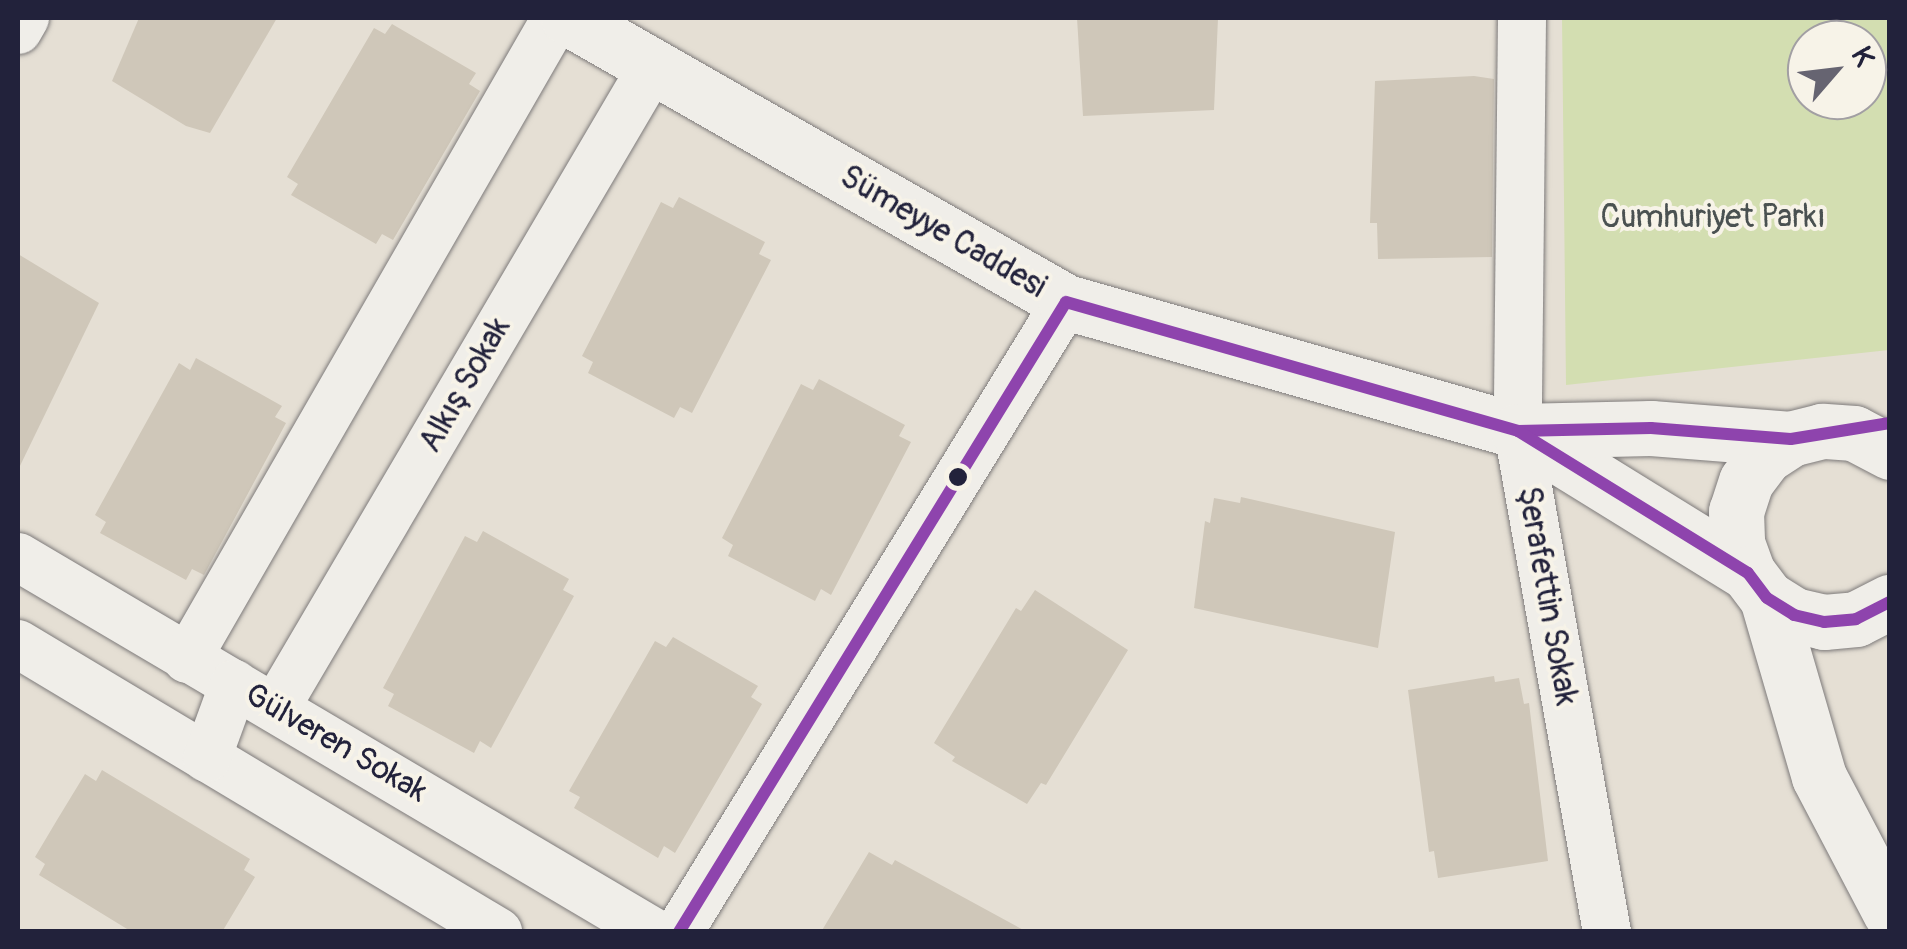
<!DOCTYPE html>
<meta charset="utf-8">
<style>
body{margin:0}
#map{position:relative;width:1907px;height:949px;overflow:hidden;background:#e5dfd4;font-family:Pangolin,sans-serif}
div>[style]{position:absolute}
[style*='--x']{left:calc(var(--x)*1px);top:calc(var(--y)*1px);width:calc(var(--w)*1px);rotate:calc(var(--a)*1deg)}
.green>*{inset:0;background:#d3deb1}
.building>*{inset:0;background:#cfc7b9}
.roads{filter:drop-shadow(0 0 2px #7e7b7b) drop-shadow(0 0 2px #7e7b7b)}
.street>*{height:48px;margin:-24px;padding:0 24px;transform-origin:24px;border-radius:24px;background:#f0eee9}
.secondary>*{height:55px;margin:-27.5px;padding:0 27.5px;transform-origin:27.5px;border-radius:27.5px;background:#f0eee9}
.bus-1>*{height:12px;margin:-6px;padding:0 6px;transform-origin:6px;border-radius:6px;background:#8e44ad}
.dots>*{width:28px;height:28px;translate:-50% -50%;box-sizing:border-box;border:5px solid #f7f3e8;border-radius:50%}
span{translate:-50% -50%;white-space:nowrap;text-align:center;line-height:1.15;-webkit-text-stroke:8px #f7f3e8;paint-order:stroke}
.park-label{font-size:32px;color:#4a5151}
.street-label{font-size:32px;color:#22223b}
.frame{position:absolute;inset:0;border:20px solid #22223b;pointer-events:none}
.north{position:absolute;left:1787px;top:20px;width:100px;height:100px;box-sizing:border-box;background:#f7f3e8;border:2px solid #a29fa3;border-radius:50%;rotate:62deg;font-size:28px;font-weight:700;line-height:40px;text-align:center;color:#22223b}
.north::after{content:'';display:block;margin:auto;width:35px;height:45px;background:#666471;clip-path:polygon(50% 0,100% 100%,50% 72%,0 100%)}
</style>
<div id="map">
<div class="green">
<i style="clip-path:polygon(evenodd,1562px 18px,1889px 18px,1889px 350px,1566px 385px,1562px 18px,1807px 40px,1867px 40px,1867px 100px,1807px 100px,1807px 40px)"></i>
</div>
<div class="building">
<i style="clip-path:polygon(139px 18px,277px 18px,210px 133px,186px 126px,112px 81px)"></i>
<i style="clip-path:polygon(1077px 18px,1218px 18px,1214px 110px,1083px 116px)"></i>
<i style="clip-path:polygon(392px 24px,476px 73px,469px 84px,480px 91px,393px 240px,382px 234px,376px 244px,291px 195px,298px 184px,287px 177px,374px 28px,385px 34px)"></i>
<i style="clip-path:polygon(1474px 76px,1494px 79px,1492px 257px,1378px 259px,1377px 223px,1370px 223px,1375px 81px)"></i>
<i style="clip-path:polygon(679px 197px,765px 242px,759px 254px,771px 260px,692px 413px,680px 407px,674px 418px,588px 373px,593px 362px,582px 356px,661px 202px,673px 208px)"></i>
<i style="clip-path:polygon(18px 254px,99px 303px,18px 470px)"></i>
<i style="clip-path:polygon(196px 358px,282px 406px,275px 417px,286px 423px,204px 575px,192px 569px,186px 580px,100px 533px,106px 522px,95px 515px,179px 363px,190px 370px)"></i>
<i style="clip-path:polygon(819px 379px,905px 425px,899px 436px,911px 442px,831px 595px,821px 589px,815px 601px,728px 556px,733px 545px,722px 538px,801px 384px,813px 390px)"></i>
<i style="clip-path:polygon(1241px 497px,1395px 532px,1378px 648px,1194px 608px,1205px 521px,1210px 523px,1214px 498px,1240px 503px)"></i>
<i style="clip-path:polygon(483px 531px,569px 579px,563px 590px,574px 596px,491px 748px,480px 741px,474px 753px,388px 706px,394px 694px,383px 688px,465px 536px,477px 542px)"></i>
<i style="clip-path:polygon(1035px 590px,1128px 650px,1046px 785px,1041px 783px,1027px 804px,952px 761px,955px 757px,934px 743px,1016px 608px,1021px 611px)"></i>
<i style="clip-path:polygon(673px 637px,758px 686px,751px 697px,762px 704px,675px 853px,664px 846px,658px 858px,574px 808px,580px 797px,569px 791px,655px 641px,666px 647px)"></i>
<i style="clip-path:polygon(1494px 676px,1495px 682px,1519px 678px,1524px 704px,1529px 703px,1548px 861px,1438px 878px,1434px 851px,1429px 852px,1408px 690px)"></i>
<i style="clip-path:polygon(102px 770px,250px 859px,244px 870px,255px 877px,222px 932px,132px 932px,39px 875px,45px 864px,35px 857px,57px 820px,85px 774px,96px 781px)"></i>
<i style="clip-path:polygon(869px 852px,892px 865px,895px 860px,1027px 932px,821px 932px)"></i>
</div>
<div class="roads">
<div class="street">
<i style="--x:1522;--y:18;--w:413;--a:90.6"></i>
<i style="--x:1518;--y:431;--w:509;--a:79.93"></i>
<i style="--x:18;--y:30;--w:14;--a:-60"></i>
<i style="--x:18;--y:557;--w:737;--a:30.56"></i>
<i style="--x:18;--y:644;--w:560;--a:30.96"></i>
<i style="--x:187;--y:659;--w:740;--a:-60.07"></i>
<i style="--x:276;--y:707;--w:746;--a:-59.55"></i>
<i style="--x:207;--y:758;--w:79;--a:-70"></i>
<i style="--x:679;--y:932;--w:739;--a:-58.44"></i>
</div>
<div class="secondary">
<i style="--x:568;--y:18;--w:573;--a:29.7"></i>
<i style="--x:1066;--y:302;--w:470;--a:15.9"></i>
<i style="--x:1518;--y:431;--w:270;--a:31.7"></i>
<i style="--x:1518;--y:431;--w:133;--a:-1.3"></i>
<i style="--x:1651;--y:428;--w:140;--a:4.5"></i>
<i style="--x:1890;--y:452;--w:41;--a:-152.2"></i>
<i style="--x:1854;--y:433;--w:32;--a:-176"></i>
<i style="--x:1822;--y:431;--w:32;--a:166"></i>
<i style="--x:1791;--y:439;--w:31;--a:147"></i>
<i style="--x:1765;--y:456;--w:31;--a:127"></i>
<i style="--x:1746;--y:481;--w:32;--a:108"></i>
<i style="--x:1736;--y:511;--w:32;--a:88"></i>
<i style="--x:1737;--y:543;--w:32;--a:70"></i>
<i style="--x:1748;--y:573;--w:31;--a:53"></i>
<i style="--x:1767;--y:598;--w:32;--a:32"></i>
<i style="--x:1794;--y:615;--w:31;--a:13"></i>
<i style="--x:1824;--y:622;--w:32;--a:-5"></i>
<i style="--x:1856;--y:619;--w:38;--a:-27"></i>
<i style="--x:1767;--y:598;--w:186;--a:73.8"></i>
<i style="--x:1819;--y:777;--w:153;--a:62.3"></i>
</div>
</div>
<div class="bus-1">
<i style="--x:1518;--y:431;--w:133;--a:-1.3"></i>
<i style="--x:1651;--y:428;--w:140;--a:4.5"></i>
<i style="--x:1791;--y:439;--w:100;--a:-9.2"></i>
<i style="--x:679;--y:932;--w:739;--a:-58.44"></i>
<i style="--x:1066;--y:302;--w:470;--a:15.9"></i>
<i style="--x:1518;--y:431;--w:270;--a:31.7"></i>
<i style="--x:1748;--y:573;--w:31;--a:53"></i>
<i style="--x:1767;--y:598;--w:32;--a:32"></i>
<i style="--x:1794;--y:615;--w:31;--a:13"></i>
<i style="--x:1824;--y:622;--w:32;--a:-5"></i>
<i style="--x:1856;--y:619;--w:38;--a:-27"></i>
</div>
<div class="dots">
<i style="left:958px;top:477px;background:#22223b"></i>
</div>
<div class="park-label">
<span style="left:1713px;top:217px">Cumhuriyet Parkı</span>
</div>
<div class="street-label">
<span style="left:943px;top:232px;rotate:30deg">Sümeyye Caddesi</span>
<span style="left:465px;top:385px;rotate:-60deg">Alkış Sokak</span>
<span style="left:1547px;top:596px;rotate:80deg">Şerafettin Sokak</span>
<span style="left:336px;top:743px;rotate:30deg">Gülveren Sokak</span>
</div>
<div class="frame"></div>
<div class="north">K</div>
</div>
